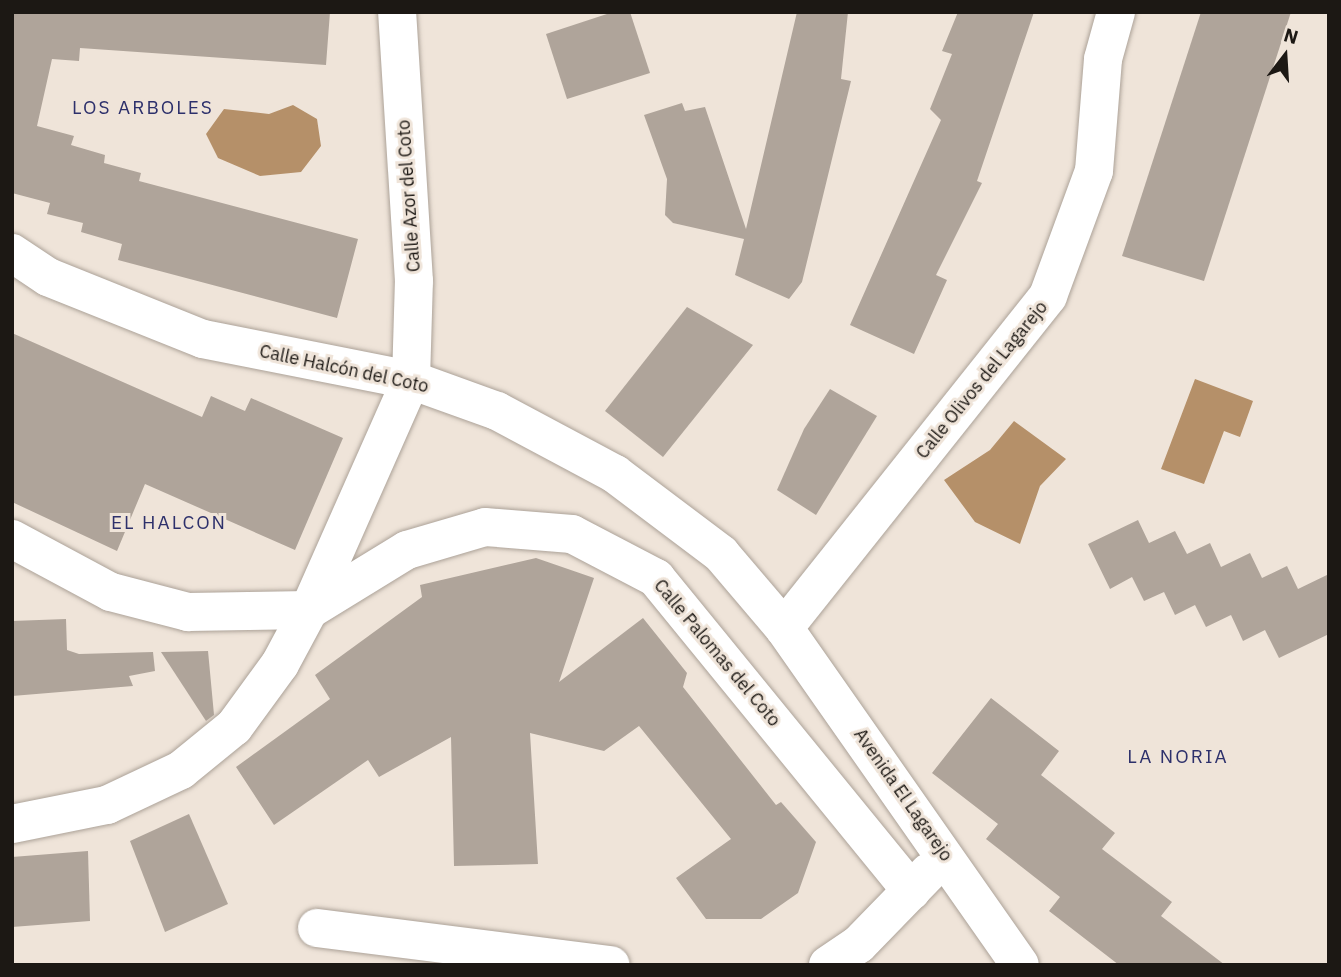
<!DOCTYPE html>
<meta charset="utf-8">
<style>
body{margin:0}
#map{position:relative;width:1341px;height:977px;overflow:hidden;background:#efe4d9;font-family:"IBM Plex Sans",sans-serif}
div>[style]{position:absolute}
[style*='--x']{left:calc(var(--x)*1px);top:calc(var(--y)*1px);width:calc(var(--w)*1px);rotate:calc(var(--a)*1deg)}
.water>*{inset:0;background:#b59069}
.building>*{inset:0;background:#afa49a}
.roads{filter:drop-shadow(0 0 2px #aca298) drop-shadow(0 0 2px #aca298)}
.street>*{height:38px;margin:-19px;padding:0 19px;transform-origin:19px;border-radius:19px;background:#fff}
span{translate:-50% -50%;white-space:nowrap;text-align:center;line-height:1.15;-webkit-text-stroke:6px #efe4d9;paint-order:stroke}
.street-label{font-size:18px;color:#1c1814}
.neighbourhood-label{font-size:19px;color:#2d306b;letter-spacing:2px}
.frame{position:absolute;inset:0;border:14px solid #1c1814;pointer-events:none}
.north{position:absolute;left:1250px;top:21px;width:70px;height:70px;-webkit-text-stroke:5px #efe4d9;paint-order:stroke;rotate:17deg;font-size:19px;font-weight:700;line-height:28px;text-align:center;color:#1c1814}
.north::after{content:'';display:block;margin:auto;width:24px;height:32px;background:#1c1814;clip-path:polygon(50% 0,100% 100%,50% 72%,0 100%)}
</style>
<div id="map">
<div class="water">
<i style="clip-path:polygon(293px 105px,317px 119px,321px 146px,301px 172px,260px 176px,218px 158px,206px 134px,224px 109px,269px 114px)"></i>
<i style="clip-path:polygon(1195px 379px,1253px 401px,1240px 437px,1224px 431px,1204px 484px,1161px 469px)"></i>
<i style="clip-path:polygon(1014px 421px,1066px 459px,1040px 486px,1020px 544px,975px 522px,944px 480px,990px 450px)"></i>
</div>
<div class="building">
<i style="clip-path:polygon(12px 12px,330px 12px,326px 65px,80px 48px,79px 61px,52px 59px,37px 126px,74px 136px,71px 145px,105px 155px,104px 163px,141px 173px,139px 181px,358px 239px,337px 318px,118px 260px,122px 244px,81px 232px,83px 223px,47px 214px,50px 203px,12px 193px)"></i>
<i style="clip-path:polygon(613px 12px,630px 12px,650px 73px,567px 99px,546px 34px)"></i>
<i style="clip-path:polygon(797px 12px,848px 12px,841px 79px,851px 81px,802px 282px,789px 299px,735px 275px,744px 239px,673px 223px,665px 215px,667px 179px,644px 115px,682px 103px,685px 111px,705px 107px,746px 229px)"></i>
<i style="clip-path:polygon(958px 12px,1034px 12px,977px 181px,982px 183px,936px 275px,947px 280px,914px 354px,850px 325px,941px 120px,930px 109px,952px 54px,942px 51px)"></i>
<i style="clip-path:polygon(1201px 12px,1291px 12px,1204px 281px,1122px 256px)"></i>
<i style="clip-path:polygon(687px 307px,753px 345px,663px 457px,605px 411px)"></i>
<i style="clip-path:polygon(12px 333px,202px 417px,211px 396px,245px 411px,251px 398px,343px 438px,295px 550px,145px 484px,117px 551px,12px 502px)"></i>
<i style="clip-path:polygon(830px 389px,877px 416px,816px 515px,777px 490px,804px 429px)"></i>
<i style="clip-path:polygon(1138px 520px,1149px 543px,1175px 531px,1187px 554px,1210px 543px,1221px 567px,1250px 553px,1262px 578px,1287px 566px,1298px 589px,1329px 574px,1329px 634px,1279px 658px,1265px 630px,1243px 641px,1231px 615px,1206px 627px,1195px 605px,1175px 615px,1164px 592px,1144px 601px,1132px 577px,1110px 589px,1088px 544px)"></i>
<i style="clip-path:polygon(536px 558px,594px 578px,559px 682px,643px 618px,687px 673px,683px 687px,776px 805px,781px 802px,816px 842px,798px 893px,761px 919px,706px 919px,676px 878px,731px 839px,639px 726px,604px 751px,530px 733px,538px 864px,454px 866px,451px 737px,379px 777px,368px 760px,274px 825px,236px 767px,330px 699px,315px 675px,422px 597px,420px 585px)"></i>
<i style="clip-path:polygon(66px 619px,67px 650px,79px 654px,153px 652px,155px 671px,129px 676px,133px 686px,12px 696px,12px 621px)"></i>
<i style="clip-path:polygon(208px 651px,214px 715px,206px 721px,161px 652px)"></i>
<i style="clip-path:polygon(991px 698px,1059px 751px,1041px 775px,1115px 833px,1102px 849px,1172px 902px,1161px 916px,1225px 965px,1119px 965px,1049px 911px,1060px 897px,986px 839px,998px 824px,932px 773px)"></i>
<i style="clip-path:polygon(189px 814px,228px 904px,165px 932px,130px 841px)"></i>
<i style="clip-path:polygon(88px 851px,90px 921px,12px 927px,12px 857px)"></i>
</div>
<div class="roads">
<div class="street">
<i style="--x:12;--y:253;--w:43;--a:33.7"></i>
<i style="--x:48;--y:277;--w:167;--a:21.8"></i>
<i style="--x:203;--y:339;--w:212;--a:11.2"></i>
<i style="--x:411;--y:380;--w:91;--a:19.8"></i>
<i style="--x:497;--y:411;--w:134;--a:28.1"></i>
<i style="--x:615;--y:474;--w:133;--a:37"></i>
<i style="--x:721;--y:554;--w:97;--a:49.6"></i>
<i style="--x:784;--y:628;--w:411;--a:55"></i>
<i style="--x:12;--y:539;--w:112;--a:28.2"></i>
<i style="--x:111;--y:592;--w:80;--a:14.6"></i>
<i style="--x:188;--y:612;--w:121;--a:-0.9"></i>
<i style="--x:309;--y:610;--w:115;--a:-31.5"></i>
<i style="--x:407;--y:550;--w:81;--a:-16.4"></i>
<i style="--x:485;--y:527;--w:87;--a:4.6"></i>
<i style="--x:572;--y:534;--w:95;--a:27.6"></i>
<i style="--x:656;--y:578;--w:404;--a:50.8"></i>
<i style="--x:784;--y:628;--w:424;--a:-51.5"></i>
<i style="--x:1048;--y:296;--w:133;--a:-69.8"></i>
<i style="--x:1094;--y:171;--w:112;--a:-85.4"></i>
<i style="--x:1103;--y:59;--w:49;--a:-74.5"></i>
<i style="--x:12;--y:824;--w:97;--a:-11.3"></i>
<i style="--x:107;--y:805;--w:82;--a:-25.3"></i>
<i style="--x:181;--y:770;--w:68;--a:-39.1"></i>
<i style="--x:234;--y:727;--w:78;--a:-53.9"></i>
<i style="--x:280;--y:664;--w:61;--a:-61.8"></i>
<i style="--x:309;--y:610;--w:252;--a:-66.1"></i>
<i style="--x:411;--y:380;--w:99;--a:-88.3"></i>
<i style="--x:414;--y:281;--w:270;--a:-93.6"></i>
<i style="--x:317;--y:928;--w:296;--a:7.2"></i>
<i style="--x:828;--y:965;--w:37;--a:-34"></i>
<i style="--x:859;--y:944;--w:100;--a:-45.8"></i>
</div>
</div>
<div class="street-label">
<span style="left:409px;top:196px;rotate:-94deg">Calle Azor del Coto</span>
<span style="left:344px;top:369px;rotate:12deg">Calle Halcón del Coto</span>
<span style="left:982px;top:380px;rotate:-51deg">Calle Olivos del Lagarejo</span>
<span style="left:717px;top:653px;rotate:50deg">Calle Palomas del Coto</span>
<span style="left:903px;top:795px;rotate:55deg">Avenida El Lagarejo</span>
</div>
<div class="neighbourhood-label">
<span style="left:143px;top:108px">LOS ARBOLES</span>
<span style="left:169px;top:523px">EL HALCON</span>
<span style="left:1178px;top:757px">LA NORIA</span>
</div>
<div class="frame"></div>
<div class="north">N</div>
</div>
